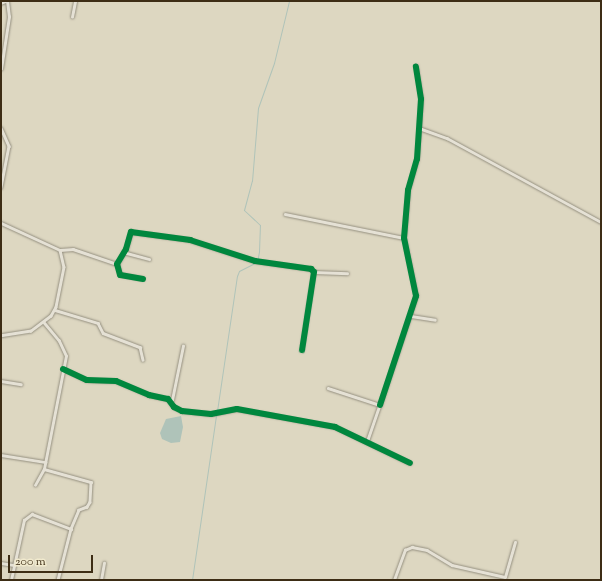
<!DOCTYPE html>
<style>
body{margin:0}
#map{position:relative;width:602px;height:581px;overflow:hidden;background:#ddd7c1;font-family:"Sorts Mill Goudy",serif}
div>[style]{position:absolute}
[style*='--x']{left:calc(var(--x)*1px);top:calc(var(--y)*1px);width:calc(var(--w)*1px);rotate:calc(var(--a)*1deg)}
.water>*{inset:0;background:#afc3b9}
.stream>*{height:1px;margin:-0.5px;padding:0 0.5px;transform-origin:0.5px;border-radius:0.5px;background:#afc3b9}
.roads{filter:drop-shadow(0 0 1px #959080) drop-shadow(0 0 1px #959080)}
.street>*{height:2.5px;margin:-1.25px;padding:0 1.25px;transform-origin:1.25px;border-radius:1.25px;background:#e5e1d5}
.secondary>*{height:3.5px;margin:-1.75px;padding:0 1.75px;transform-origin:1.75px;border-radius:1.75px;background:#e5e1d5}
.cycleway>*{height:6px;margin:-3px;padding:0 3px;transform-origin:3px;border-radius:3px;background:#00873e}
span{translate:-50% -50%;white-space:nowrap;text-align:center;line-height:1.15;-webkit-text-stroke:3px #f1eace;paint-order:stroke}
.frame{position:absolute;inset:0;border:2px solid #3d2d15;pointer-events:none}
.scale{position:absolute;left:8px;top:555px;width:85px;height:18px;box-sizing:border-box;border:2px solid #3d2d15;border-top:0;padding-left:5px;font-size:12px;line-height:14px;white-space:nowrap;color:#3d2d15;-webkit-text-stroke:3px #f1eace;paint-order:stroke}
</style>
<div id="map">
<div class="water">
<i style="clip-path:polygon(181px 416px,183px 427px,180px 442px,171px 443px,162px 439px,160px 433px,166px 419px)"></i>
</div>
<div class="stream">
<i style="--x:217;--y:411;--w:136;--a:-81.6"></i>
<i style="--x:237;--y:276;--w:5;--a:-68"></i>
<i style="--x:239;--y:271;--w:20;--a:-27"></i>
<i style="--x:257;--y:262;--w:10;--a:-79"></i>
<i style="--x:259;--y:252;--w:27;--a:-88"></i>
<i style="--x:260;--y:225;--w:22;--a:-137"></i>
<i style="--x:244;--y:210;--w:30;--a:-75"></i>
<i style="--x:252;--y:181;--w:73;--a:-85.3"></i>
<i style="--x:258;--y:108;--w:48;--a:-70.4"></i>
<i style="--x:274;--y:63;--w:64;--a:-76.4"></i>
<i style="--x:192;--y:580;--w:167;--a:-81.7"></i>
</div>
<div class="roads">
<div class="street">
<i style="--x:72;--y:17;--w:16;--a:-79"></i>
<i style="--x:1;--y:69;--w:53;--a:-81.3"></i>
<i style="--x:9;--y:17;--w:16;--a:-97"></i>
<i style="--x:1;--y:128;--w:20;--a:66"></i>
<i style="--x:9;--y:146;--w:42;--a:101"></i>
<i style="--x:419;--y:128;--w:30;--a:20"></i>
<i style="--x:447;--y:138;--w:175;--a:28.6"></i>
<i style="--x:285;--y:214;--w:121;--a:11.4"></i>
<i style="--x:1;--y:223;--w:65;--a:24.6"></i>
<i style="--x:60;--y:250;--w:17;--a:77"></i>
<i style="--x:64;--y:267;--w:41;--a:101.3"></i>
<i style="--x:56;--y:307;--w:10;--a:119"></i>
<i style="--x:51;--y:316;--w:25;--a:143"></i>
<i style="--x:31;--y:331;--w:30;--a:171"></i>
<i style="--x:60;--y:250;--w:13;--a:-4"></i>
<i style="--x:73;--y:249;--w:46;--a:18.8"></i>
<i style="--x:123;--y:252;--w:27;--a:15"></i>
<i style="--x:314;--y:272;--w:33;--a:2"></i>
<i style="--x:143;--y:279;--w:23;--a:-170"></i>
<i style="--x:120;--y:275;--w:11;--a:-105"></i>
<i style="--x:117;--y:264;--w:17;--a:-59"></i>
<i style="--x:126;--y:249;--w:18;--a:-74"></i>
<i style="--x:131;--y:232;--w:60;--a:7.7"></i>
<i style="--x:190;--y:240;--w:68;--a:17.9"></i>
<i style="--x:255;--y:261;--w:57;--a:8.1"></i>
<i style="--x:311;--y:269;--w:4;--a:45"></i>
<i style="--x:314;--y:272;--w:79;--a:98.7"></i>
<i style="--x:55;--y:310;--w:45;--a:16.8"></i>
<i style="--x:98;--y:323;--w:11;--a:63"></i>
<i style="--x:103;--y:333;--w:40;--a:21"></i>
<i style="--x:140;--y:347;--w:13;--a:77"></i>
<i style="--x:411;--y:316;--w:24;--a:9"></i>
<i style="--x:63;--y:369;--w:26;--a:25"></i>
<i style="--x:87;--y:380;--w:29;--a:2"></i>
<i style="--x:116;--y:381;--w:36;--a:23"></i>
<i style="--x:149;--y:395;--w:19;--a:12"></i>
<i style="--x:168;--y:399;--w:10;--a:53"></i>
<i style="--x:174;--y:407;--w:9;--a:27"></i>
<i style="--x:182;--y:411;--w:29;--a:6"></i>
<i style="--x:211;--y:414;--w:26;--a:-11"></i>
<i style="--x:237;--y:409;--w:100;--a:10.4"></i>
<i style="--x:335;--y:427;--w:83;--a:25.6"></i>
<i style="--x:1;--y:381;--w:20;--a:9"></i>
<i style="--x:328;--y:388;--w:55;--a:18.1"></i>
<i style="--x:380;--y:405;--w:39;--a:109"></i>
<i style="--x:172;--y:400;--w:55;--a:-78.5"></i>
<i style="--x:380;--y:405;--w:115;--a:-71.7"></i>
<i style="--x:416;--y:296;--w:59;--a:-101.7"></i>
<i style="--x:404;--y:238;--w:48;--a:-85.2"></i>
<i style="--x:408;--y:190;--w:32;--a:-74"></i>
<i style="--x:417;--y:159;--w:60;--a:-86.2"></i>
<i style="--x:421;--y:99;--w:33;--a:-99"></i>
<i style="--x:1;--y:455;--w:45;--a:9"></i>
<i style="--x:44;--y:469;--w:49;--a:15.5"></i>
<i style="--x:91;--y:482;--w:20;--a:93"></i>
<i style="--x:90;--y:502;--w:6;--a:121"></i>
<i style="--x:87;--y:507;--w:9;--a:159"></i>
<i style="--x:79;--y:510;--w:21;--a:113"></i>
<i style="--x:71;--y:529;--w:53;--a:104.3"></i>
<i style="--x:35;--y:485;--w:18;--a:-61"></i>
<i style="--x:44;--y:469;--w:115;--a:-79"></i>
<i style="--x:66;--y:356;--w:17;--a:-115"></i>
<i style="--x:59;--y:341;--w:23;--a:-130"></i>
<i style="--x:1;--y:563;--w:13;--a:9"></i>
<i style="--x:11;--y:580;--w:61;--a:-77.8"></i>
<i style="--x:24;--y:520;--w:10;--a:-37"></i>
<i style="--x:32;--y:514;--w:42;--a:21"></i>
<i style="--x:101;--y:580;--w:17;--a:-80"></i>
<i style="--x:394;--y:580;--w:32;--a:-70"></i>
<i style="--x:405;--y:550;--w:8;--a:-23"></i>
<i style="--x:412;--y:547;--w:15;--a:11"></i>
<i style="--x:427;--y:550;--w:29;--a:31"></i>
<i style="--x:452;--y:565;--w:54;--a:12.8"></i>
<i style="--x:505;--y:577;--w:36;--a:-74"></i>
</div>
<div class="secondary">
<i style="--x:1;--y:3;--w:5;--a:-22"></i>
</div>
</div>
<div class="cycleway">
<i style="--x:143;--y:279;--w:23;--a:-170"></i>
<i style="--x:120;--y:275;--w:11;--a:-105"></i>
<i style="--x:117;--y:264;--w:17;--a:-59"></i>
<i style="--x:126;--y:249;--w:18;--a:-74"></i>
<i style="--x:131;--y:232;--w:60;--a:7.7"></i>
<i style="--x:190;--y:240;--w:68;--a:17.9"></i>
<i style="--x:255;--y:261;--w:57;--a:8.1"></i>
<i style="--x:311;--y:269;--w:4;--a:45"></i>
<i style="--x:314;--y:272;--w:79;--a:98.7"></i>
<i style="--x:63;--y:369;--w:26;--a:25"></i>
<i style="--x:87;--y:380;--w:29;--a:2"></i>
<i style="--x:116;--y:381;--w:36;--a:23"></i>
<i style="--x:149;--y:395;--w:19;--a:12"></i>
<i style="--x:168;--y:399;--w:10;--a:53"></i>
<i style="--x:174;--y:407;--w:9;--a:27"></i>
<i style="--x:182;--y:411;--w:29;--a:6"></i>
<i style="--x:211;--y:414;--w:26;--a:-11"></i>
<i style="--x:237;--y:409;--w:100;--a:10.4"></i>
<i style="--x:335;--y:427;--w:83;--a:25.6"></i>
<i style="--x:380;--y:405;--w:115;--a:-71.7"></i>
<i style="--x:416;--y:296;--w:59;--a:-101.7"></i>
<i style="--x:404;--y:238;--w:48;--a:-85.2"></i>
<i style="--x:408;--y:190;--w:32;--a:-74"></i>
<i style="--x:417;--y:159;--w:60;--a:-86.2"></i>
<i style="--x:421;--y:99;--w:33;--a:-99"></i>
</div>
<div class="frame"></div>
<div class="scale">200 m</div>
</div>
